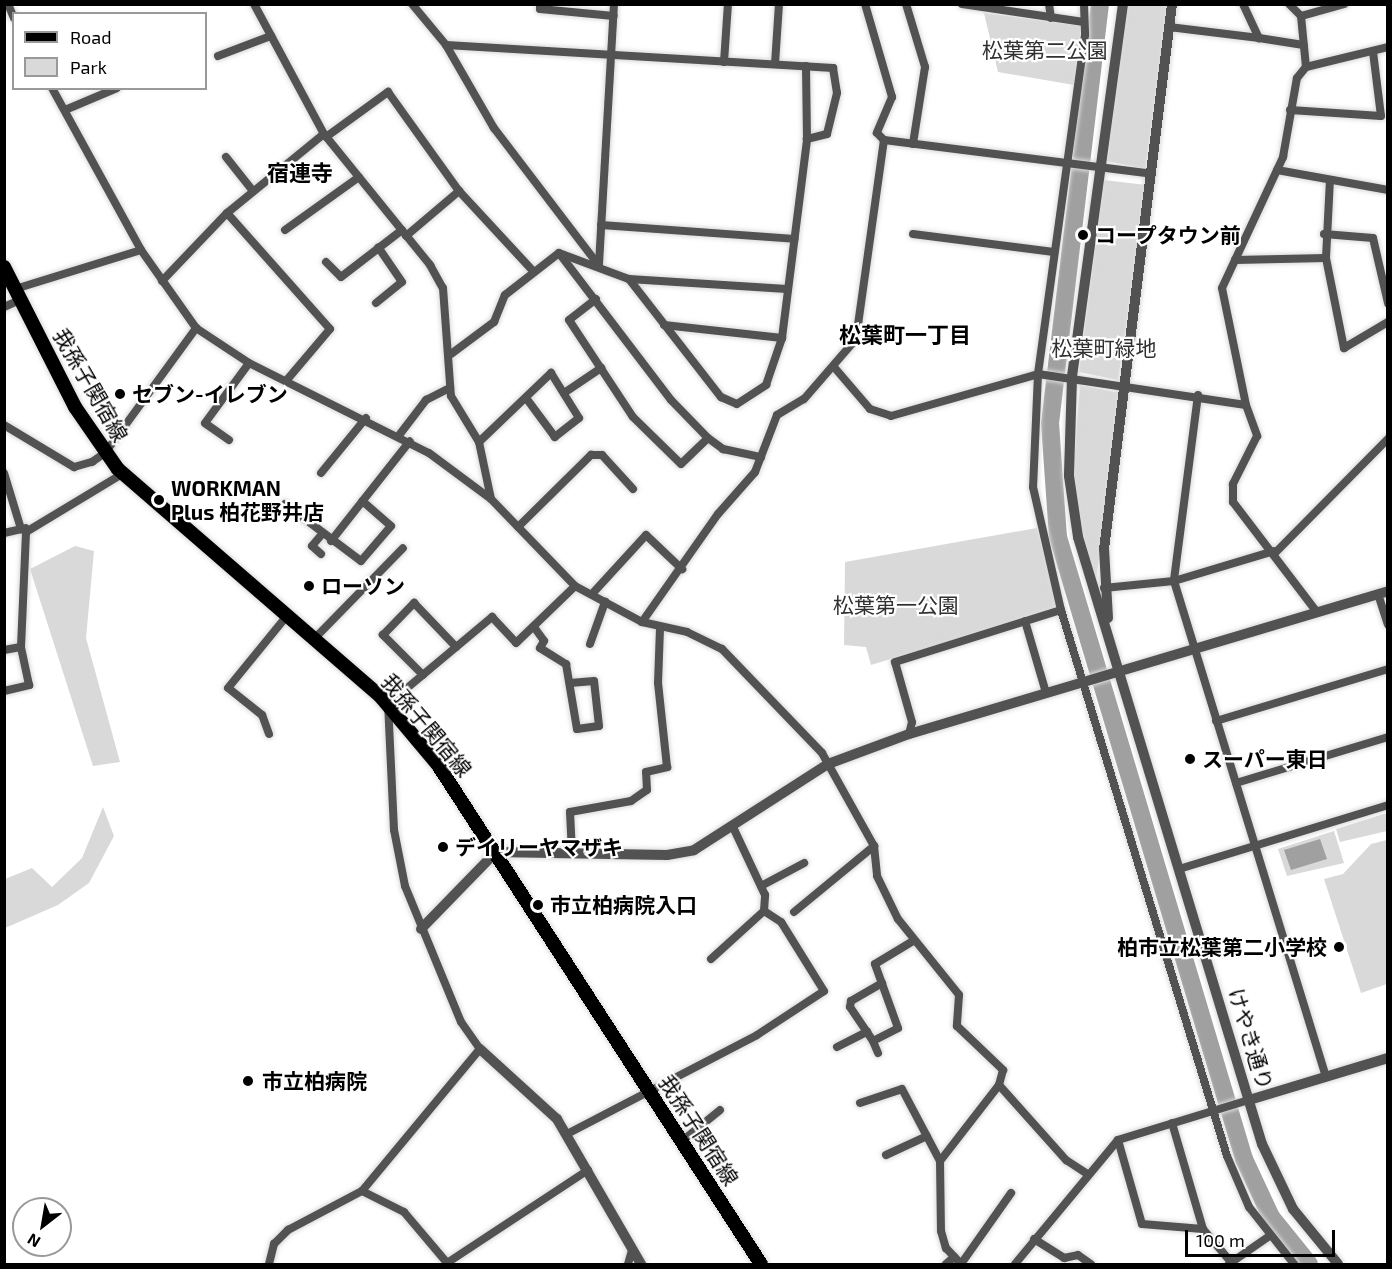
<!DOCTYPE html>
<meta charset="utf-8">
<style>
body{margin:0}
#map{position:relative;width:1392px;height:1269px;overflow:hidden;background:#fff;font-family:"Exo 2","Noto Sans JP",sans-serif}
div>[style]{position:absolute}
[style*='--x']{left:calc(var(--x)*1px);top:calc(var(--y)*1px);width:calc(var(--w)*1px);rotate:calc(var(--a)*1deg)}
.green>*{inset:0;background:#d9d9d9}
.water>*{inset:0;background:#a0a0a0}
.river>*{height:18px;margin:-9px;padding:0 9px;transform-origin:9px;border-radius:9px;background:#a0a0a0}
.roads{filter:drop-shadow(0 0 2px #dbdbdb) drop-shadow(0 0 2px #dbdbdb)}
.minor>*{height:8px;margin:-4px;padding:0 4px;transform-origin:4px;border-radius:4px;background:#525252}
.tertiary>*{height:10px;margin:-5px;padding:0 5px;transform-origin:5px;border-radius:5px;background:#525252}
.primary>*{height:14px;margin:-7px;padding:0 7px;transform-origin:7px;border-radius:7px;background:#000}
.dots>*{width:16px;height:16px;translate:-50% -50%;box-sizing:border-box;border:3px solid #fff;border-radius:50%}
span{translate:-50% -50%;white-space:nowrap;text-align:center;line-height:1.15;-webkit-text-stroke:4.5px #fff;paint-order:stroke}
.park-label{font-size:21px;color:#303030}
.poi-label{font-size:21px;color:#000;font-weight:700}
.left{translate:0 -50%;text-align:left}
.right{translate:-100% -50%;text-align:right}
.street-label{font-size:21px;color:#000}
.neighbourhood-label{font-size:22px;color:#000;font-weight:700}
.frame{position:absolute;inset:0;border:6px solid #000;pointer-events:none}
.legend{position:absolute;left:12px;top:12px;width:195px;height:78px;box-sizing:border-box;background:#fff;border:2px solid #999;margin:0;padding:8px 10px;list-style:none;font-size:18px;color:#000}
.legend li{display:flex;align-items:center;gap:12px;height:30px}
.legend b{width:30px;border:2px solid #999}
.north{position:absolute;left:12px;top:1197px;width:60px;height:60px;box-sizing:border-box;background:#fff;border:2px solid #999;border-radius:50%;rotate:211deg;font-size:16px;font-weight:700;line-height:24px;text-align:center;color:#000}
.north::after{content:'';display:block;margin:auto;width:21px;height:27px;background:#000;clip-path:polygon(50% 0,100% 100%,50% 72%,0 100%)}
.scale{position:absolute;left:1185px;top:1230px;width:150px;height:27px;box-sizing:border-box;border:3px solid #000;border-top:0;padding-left:8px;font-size:18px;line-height:21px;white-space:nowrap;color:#000;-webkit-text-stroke:4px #fff;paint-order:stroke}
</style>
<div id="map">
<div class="green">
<i style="clip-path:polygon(1127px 5px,1168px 5px,1145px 169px,1107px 161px)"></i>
<i style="clip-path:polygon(984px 13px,1081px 26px,1074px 85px,998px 72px)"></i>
<i style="clip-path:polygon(1104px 180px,1146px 185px,1118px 380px,1079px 372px)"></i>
<i style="clip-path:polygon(1080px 385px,1120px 393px,1096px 580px,1082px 537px,1073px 476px)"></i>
<i style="clip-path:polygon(1037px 528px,1058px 608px,871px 665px,866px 647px,844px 645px,845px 562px)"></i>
<i style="clip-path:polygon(75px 546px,94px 551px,86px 638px,120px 762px,93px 766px,30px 569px)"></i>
<i style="clip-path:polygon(103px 807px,114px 836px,89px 883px,58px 905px,5px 928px,5px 879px,32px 868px,52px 887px,82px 858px)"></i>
<i style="clip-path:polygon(1387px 813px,1387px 831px,1340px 842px,1336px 829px)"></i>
<i style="clip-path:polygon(1334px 831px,1344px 863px,1287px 876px,1278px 849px)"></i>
<i style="clip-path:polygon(1387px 840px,1387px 984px,1361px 993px,1324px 879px,1343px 874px,1371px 844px)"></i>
</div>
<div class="water">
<i style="clip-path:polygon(1320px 839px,1327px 859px,1291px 870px,1284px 850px)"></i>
</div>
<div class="river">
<i style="--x:1100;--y:4;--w:422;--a:96.8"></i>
<i style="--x:1050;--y:423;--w:114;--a:86"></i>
<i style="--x:1058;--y:537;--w:649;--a:73.35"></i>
<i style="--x:1244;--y:1159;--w:64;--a:65"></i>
<i style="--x:1271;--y:1217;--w:60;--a:51"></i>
</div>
<div class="roads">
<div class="minor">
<i style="--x:8;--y:4;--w:15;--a:67"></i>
<i style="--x:254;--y:4;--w:148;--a:61.7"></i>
<i style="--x:324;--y:134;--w:169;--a:51"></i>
<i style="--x:430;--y:265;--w:26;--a:61"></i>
<i style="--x:443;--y:288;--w:108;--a:85.8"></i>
<i style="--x:451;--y:396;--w:54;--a:58.7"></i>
<i style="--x:479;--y:442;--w:58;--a:78.1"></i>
<i style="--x:412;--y:4;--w:53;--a:50.3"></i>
<i style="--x:446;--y:45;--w:96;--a:60"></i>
<i style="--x:494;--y:128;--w:170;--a:52.7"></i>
<i style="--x:540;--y:4;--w:5;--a:90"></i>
<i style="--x:540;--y:9;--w:74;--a:5.4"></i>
<i style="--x:865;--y:4;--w:97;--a:73.8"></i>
<i style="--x:892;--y:97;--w:39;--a:113"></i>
<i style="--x:877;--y:133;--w:10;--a:45"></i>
<i style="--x:906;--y:4;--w:66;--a:73.2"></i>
<i style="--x:925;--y:67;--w:78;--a:98.9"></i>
<i style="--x:962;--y:4;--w:123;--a:8.4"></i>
<i style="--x:1049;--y:4;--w:14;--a:82"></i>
<i style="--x:1084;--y:4;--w:31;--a:88"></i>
<i style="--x:1085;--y:35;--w:342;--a:97.9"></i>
<i style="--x:1038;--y:374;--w:113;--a:92.5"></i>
<i style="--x:1033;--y:487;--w:126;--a:77.2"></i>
<i style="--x:1061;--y:610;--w:571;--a:73.09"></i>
<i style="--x:1227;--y:1156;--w:56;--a:66.7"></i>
<i style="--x:1249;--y:1207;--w:73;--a:51.7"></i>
<i style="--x:1243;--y:4;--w:38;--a:65"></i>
<i style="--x:1259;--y:38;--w:45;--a:9"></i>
<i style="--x:1289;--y:4;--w:17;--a:45"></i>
<i style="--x:1169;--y:27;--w:91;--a:7"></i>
<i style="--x:446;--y:45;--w:388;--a:3.4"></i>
<i style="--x:833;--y:68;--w:25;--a:81"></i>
<i style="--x:837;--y:93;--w:42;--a:103.7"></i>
<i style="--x:827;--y:134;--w:21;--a:166"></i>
<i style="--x:218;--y:56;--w:57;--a:-20.7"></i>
<i style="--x:724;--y:62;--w:58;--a:-86.1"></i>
<i style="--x:775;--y:64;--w:60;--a:-86.2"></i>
<i style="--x:1306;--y:67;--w:84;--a:-13.7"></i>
<i style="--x:52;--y:88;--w:185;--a:61.2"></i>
<i style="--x:141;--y:250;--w:95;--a:54.8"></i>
<i style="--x:196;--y:328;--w:64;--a:33.4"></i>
<i style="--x:249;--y:363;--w:201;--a:26.6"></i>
<i style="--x:429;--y:453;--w:77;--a:36.6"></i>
<i style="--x:491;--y:499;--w:121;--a:46"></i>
<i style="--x:575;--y:586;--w:76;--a:28.2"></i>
<i style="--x:642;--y:622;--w:46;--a:12.5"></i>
<i style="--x:687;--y:632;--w:39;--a:26"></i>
<i style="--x:722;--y:649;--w:144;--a:46.1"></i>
<i style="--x:822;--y:753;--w:107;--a:60.8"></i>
<i style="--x:874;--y:846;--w:30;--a:84"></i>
<i style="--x:877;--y:876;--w:48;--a:64"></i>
<i style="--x:898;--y:919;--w:97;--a:51.2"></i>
<i style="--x:959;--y:995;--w:31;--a:94"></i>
<i style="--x:957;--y:1026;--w:64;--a:43.7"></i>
<i style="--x:1003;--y:1070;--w:16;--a:105"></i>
<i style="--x:999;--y:1085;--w:96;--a:127.8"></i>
<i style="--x:940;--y:1161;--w:70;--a:89.2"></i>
<i style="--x:941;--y:1231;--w:18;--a:74"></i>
<i style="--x:946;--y:1248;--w:22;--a:47"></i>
<i style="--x:65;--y:110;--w:56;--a:-22.9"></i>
<i style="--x:1290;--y:110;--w:91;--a:3.8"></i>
<i style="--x:1381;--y:116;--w:64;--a:-97.1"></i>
<i style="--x:326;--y:137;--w:77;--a:-36"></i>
<i style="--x:388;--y:92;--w:122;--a:54.4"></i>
<i style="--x:459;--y:191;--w:109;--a:47.2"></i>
<i style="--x:226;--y:157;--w:43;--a:51.5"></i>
<i style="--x:1277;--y:170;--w:113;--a:10.2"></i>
<i style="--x:227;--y:213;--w:155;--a:48.4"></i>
<i style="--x:330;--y:329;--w:68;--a:130.2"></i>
<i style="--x:601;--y:225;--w:194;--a:4.1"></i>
<i style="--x:285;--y:230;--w:91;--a:-35.6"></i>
<i style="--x:913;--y:234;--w:142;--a:7.3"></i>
<i style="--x:1324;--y:234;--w:49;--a:4.7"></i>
<i style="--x:1373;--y:238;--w:67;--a:77"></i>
<i style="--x:406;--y:236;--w:70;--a:-40.3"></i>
<i style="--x:559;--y:253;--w:185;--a:52.7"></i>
<i style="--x:671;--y:400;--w:53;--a:45.8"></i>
<i style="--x:708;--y:438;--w:19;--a:36"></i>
<i style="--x:723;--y:449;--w:39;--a:12"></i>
<i style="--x:1326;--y:258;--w:78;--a:-87.1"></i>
<i style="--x:1235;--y:260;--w:91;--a:-1.3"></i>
<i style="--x:1326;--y:258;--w:92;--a:78.7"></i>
<i style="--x:1344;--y:348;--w:51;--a:-30.6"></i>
<i style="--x:326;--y:262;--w:21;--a:45"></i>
<i style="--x:341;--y:277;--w:77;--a:-37.6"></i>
<i style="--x:599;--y:264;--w:260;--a:-86.7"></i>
<i style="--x:629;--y:279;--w:150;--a:52.1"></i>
<i style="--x:721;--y:397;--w:17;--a:24"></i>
<i style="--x:737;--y:404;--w:35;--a:-33"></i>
<i style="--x:766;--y:385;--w:50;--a:-71.2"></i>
<i style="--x:782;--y:338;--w:201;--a:-82.8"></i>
<i style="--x:807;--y:139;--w:73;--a:-90.8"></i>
<i style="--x:162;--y:281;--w:94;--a:-46.3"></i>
<i style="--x:227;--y:213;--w:125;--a:-39.2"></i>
<i style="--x:15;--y:289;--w:132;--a:-17.2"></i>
<i style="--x:596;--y:299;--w:34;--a:142"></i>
<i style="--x:569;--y:320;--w:116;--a:56.6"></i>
<i style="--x:633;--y:417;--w:67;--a:44.4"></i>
<i style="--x:681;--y:464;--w:37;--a:-44"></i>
<i style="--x:376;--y:303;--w:33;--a:-39"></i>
<i style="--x:402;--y:282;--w:42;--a:-124.4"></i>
<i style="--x:4;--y:307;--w:17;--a:-24"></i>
<i style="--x:664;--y:325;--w:119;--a:6.3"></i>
<i style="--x:451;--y:354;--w:54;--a:-36.7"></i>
<i style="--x:494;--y:322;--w:29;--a:-68"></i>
<i style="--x:505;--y:295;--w:68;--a:-37.9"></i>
<i style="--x:559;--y:253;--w:75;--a:20.4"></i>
<i style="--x:629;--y:279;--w:158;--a:3.6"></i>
<i style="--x:834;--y:367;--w:55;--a:49.4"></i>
<i style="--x:870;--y:409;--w:22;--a:18"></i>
<i style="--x:891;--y:416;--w:153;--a:-15.9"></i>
<i style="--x:1038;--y:374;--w:210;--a:8.5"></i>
<i style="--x:1246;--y:405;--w:119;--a:-101.6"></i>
<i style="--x:1222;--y:288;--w:145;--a:-65"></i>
<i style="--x:1283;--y:157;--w:80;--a:-80"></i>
<i style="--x:1297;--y:78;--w:14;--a:-51"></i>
<i style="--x:1306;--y:67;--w:51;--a:-95.6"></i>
<i style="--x:1301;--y:16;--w:45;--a:-15.6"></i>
<i style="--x:564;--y:393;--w:45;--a:-34"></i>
<i style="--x:1198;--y:395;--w:188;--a:97.4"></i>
<i style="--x:1174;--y:581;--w:519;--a:72.96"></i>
<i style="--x:1246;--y:405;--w:33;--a:70"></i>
<i style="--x:1257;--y:436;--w:54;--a:116.6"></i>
<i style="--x:1233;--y:484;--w:18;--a:90"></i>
<i style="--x:1233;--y:502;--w:137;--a:52.7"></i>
<i style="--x:4;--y:425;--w:82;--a:31"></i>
<i style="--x:74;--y:467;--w:19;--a:-16"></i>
<i style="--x:92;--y:462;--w:16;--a:-35"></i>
<i style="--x:105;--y:453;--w:155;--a:-53.9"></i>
<i style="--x:400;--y:434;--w:43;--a:-52.6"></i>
<i style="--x:426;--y:400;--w:27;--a:-27"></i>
<i style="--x:229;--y:440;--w:29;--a:-145"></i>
<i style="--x:205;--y:423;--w:74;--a:-53.7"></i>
<i style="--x:479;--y:442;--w:100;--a:-43.8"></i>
<i style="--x:551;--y:373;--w:53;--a:58.1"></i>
<i style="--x:579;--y:418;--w:31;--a:142"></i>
<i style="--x:555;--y:437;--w:49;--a:-126.6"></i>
<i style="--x:4;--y:473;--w:59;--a:73.1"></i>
<i style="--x:321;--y:473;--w:71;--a:-50.7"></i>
<i style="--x:285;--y:504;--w:95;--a:36.9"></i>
<i style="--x:361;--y:561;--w:46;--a:-49.4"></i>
<i style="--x:391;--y:526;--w:38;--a:-139"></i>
<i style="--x:518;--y:527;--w:103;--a:-44.6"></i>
<i style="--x:591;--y:455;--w:11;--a:0"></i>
<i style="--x:602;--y:455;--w:46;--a:47.6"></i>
<i style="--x:4;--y:533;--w:22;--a:-13"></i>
<i style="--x:331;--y:541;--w:127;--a:-51.7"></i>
<i style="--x:1275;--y:553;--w:161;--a:-45.3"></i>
<i style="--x:321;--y:554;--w:12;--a:-138"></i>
<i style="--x:312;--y:546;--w:16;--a:-50"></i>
<i style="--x:1104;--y:588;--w:70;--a:-5.7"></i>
<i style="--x:1174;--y:581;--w:104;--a:-16.7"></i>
<i style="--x:592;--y:594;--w:80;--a:-47.5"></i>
<i style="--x:646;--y:535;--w:50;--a:43.4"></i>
<i style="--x:1378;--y:594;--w:32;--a:72"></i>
<i style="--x:1025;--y:621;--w:75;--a:73.7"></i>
<i style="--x:642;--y:622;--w:132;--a:-54.9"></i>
<i style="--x:718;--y:514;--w:56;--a:-48.6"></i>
<i style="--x:755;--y:472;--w:61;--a:-68.9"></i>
<i style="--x:777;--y:415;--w:31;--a:-31"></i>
<i style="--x:804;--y:399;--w:79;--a:-49.1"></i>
<i style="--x:856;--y:339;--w:201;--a:-82"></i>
<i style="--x:884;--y:140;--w:270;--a:7.2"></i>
<i style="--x:534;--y:627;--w:17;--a:54"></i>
<i style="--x:544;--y:641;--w:8;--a:120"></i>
<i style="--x:540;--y:648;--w:31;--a:32"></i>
<i style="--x:566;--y:664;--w:66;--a:80.4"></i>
<i style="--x:577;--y:729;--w:22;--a:-8"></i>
<i style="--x:599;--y:726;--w:45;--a:-96.3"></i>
<i style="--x:594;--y:681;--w:24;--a:175"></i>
<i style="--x:314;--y:639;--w:127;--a:-45.6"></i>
<i style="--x:590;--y:644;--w:45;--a:-70.3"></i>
<i style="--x:4;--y:650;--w:17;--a:-10"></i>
<i style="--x:21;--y:647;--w:115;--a:-87.5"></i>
<i style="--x:26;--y:532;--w:112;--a:-31.1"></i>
<i style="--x:423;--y:675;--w:57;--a:-135"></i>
<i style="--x:383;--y:635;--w:45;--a:-45.9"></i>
<i style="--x:414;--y:603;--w:61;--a:46.3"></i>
<i style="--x:4;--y:691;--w:26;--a:-13"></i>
<i style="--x:29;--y:685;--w:39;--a:-102"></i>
<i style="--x:1216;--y:721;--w:180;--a:-16.8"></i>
<i style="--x:269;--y:734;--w:20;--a:-110"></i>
<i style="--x:262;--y:715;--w:43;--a:-141.5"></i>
<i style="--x:228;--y:688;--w:92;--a:-50.8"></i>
<i style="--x:909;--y:734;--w:12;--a:-76"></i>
<i style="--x:912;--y:722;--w:62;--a:-105.8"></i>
<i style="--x:895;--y:662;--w:174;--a:-17.4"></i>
<i style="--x:1236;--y:783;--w:159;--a:-16.8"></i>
<i style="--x:572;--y:853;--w:41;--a:-92.8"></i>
<i style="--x:570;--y:812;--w:62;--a:-10.2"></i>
<i style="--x:631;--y:801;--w:19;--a:-35"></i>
<i style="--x:647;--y:790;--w:18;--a:-93"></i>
<i style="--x:646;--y:772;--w:22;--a:-13"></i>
<i style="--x:667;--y:767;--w:84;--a:-96.1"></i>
<i style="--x:658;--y:683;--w:55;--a:-87.9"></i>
<i style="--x:1179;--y:869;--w:219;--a:-17"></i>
<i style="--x:761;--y:886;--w:49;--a:-28.1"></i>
<i style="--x:794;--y:912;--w:104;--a:-39.5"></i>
<i style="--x:711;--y:959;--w:72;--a:-42.2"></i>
<i style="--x:764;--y:911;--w:16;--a:-86"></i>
<i style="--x:765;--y:895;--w:73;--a:-115.2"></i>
<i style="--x:873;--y:1041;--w:41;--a:-124.1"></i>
<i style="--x:850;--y:1007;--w:6;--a:-81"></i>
<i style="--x:851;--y:1001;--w:36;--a:-30"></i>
<i style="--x:837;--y:1047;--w:34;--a:-27"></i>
<i style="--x:878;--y:1053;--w:13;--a:-113"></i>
<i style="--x:873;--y:1041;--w:28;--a:-27"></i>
<i style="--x:898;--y:1028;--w:68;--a:-109.8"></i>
<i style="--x:875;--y:964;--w:44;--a:-31.2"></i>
<i style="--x:999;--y:1085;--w:101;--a:48.2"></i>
<i style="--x:1066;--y:1160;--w:24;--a:33"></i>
<i style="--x:860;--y:1103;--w:44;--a:-18.4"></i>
<i style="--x:902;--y:1089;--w:81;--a:62.2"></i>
<i style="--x:1172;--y:1123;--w:110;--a:73.7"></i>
<i style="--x:567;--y:1134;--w:214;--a:-27.5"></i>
<i style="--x:757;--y:1035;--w:80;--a:-33.3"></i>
<i style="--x:824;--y:991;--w:81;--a:-121.9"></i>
<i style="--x:781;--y:922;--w:20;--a:-147"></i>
<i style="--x:1118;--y:1140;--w:87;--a:74.1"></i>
<i style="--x:1142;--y:1224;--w:61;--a:4.7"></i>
<i style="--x:1203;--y:1229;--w:43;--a:49.7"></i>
<i style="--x:682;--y:1141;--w:49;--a:-39.2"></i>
<i style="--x:886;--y:1155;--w:45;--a:-24.9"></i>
<i style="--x:362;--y:1191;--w:47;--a:26.6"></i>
<i style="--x:404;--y:1212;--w:68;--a:49.8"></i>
<i style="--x:1034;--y:1239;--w:36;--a:32"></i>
<i style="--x:1064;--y:1258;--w:14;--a:-12"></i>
<i style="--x:1078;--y:1255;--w:16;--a:35"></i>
<i style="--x:447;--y:1263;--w:169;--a:-33.4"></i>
<i style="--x:269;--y:1264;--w:21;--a:-76"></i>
<i style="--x:274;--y:1244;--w:20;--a:-45"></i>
<i style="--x:288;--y:1230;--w:84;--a:-27.8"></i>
<i style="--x:362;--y:1191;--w:185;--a:-50.3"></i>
<i style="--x:480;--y:1049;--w:33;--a:-125"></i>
<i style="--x:461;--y:1022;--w:147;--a:-112.4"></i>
<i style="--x:405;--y:886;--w:57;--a:-101.1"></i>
<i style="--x:394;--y:830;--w:126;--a:-92.7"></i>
<i style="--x:388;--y:704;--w:136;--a:-39.9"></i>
<i style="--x:492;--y:617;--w:35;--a:47"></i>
<i style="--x:516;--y:643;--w:82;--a:-44"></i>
<i style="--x:628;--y:1264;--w:15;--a:-74"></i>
<i style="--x:946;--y:1264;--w:11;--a:-41"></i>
<i style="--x:961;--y:1264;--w:87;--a:-54.8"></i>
<i style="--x:1015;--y:1264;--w:161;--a:-50.3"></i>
<i style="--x:1118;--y:1140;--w:137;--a:-17"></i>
<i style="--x:1229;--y:1264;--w:47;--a:-34.7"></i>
</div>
<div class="tertiary">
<i style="--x:1123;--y:4;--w:377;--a:97.8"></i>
<i style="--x:1072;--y:378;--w:98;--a:91.8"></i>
<i style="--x:1069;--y:476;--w:62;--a:81.6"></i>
<i style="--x:1078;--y:537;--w:634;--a:73.14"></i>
<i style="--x:1262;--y:1144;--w:72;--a:64.5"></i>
<i style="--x:1293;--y:1209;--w:71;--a:50.7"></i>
<i style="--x:1108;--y:618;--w:69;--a:-93.3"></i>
<i style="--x:1104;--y:549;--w:549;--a:-82.89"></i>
<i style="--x:421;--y:929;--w:107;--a:-45.8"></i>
<i style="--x:496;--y:852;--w:171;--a:1"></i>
<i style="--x:667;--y:855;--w:27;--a:-10"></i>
<i style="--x:694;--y:850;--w:159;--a:-32.7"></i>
<i style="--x:828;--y:764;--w:86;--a:-20.3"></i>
<i style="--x:909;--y:734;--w:500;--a:-16.6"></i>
<i style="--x:480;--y:1049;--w:104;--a:42.3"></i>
<i style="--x:557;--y:1119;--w:168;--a:59.9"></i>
<i style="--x:1249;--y:1100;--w:145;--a:-16.8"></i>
</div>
<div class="primary">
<i style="--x:4;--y:267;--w:157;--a:63.1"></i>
<i style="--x:75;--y:407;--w:75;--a:55.3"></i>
<i style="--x:118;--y:469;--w:348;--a:40.9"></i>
<i style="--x:381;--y:697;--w:89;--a:50"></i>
<i style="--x:438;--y:765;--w:594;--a:57.09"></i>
</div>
</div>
<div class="dots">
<i style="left:1083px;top:235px;background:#000"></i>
<i style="left:120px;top:394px;background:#000"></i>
<i style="left:159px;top:500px;background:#000"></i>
<i style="left:309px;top:586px;background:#000"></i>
<i style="left:1190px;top:759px;background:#000"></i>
<i style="left:443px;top:847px;background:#000"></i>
<i style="left:538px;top:905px;background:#000"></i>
<i style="left:1339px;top:947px;background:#000"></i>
<i style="left:248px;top:1081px;background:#000"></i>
</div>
<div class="park-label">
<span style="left:1045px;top:50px">松葉第二公園</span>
<span style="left:1104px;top:348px">松葉町緑地</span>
<span style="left:896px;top:605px">松葉第一公園</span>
</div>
<div class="poi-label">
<span class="left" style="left:1095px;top:235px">コープタウン前</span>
<span class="left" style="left:132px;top:394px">セブン-イレブン</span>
<span class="left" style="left:171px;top:500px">WORKMAN<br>Plus 柏花野井店</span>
<span class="left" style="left:321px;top:586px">ローソン</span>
<span class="left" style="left:1202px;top:759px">スーパー東日</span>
<span class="left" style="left:455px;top:847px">デイリーヤマザキ</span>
<span class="left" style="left:550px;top:905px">市立柏病院入口</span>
<span class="right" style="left:1327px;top:947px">柏市立松葉第二小学校</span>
<span class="left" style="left:262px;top:1081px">市立柏病院</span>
</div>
<div class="street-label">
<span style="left:91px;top:385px;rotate:60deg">我孫子関宿線</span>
<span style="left:427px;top:725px;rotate:50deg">我孫子関宿線</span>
<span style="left:1251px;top:1039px;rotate:73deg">けやき通り</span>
<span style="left:699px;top:1130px;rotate:57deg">我孫子関宿線</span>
</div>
<div class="neighbourhood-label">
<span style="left:300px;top:173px">宿連寺</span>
<span style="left:905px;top:335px">松葉町一丁目</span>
</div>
<div class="frame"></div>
<ul class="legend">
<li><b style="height:8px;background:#000"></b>Road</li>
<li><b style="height:16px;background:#d9d9d9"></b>Park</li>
</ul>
<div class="north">N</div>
<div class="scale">100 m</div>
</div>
